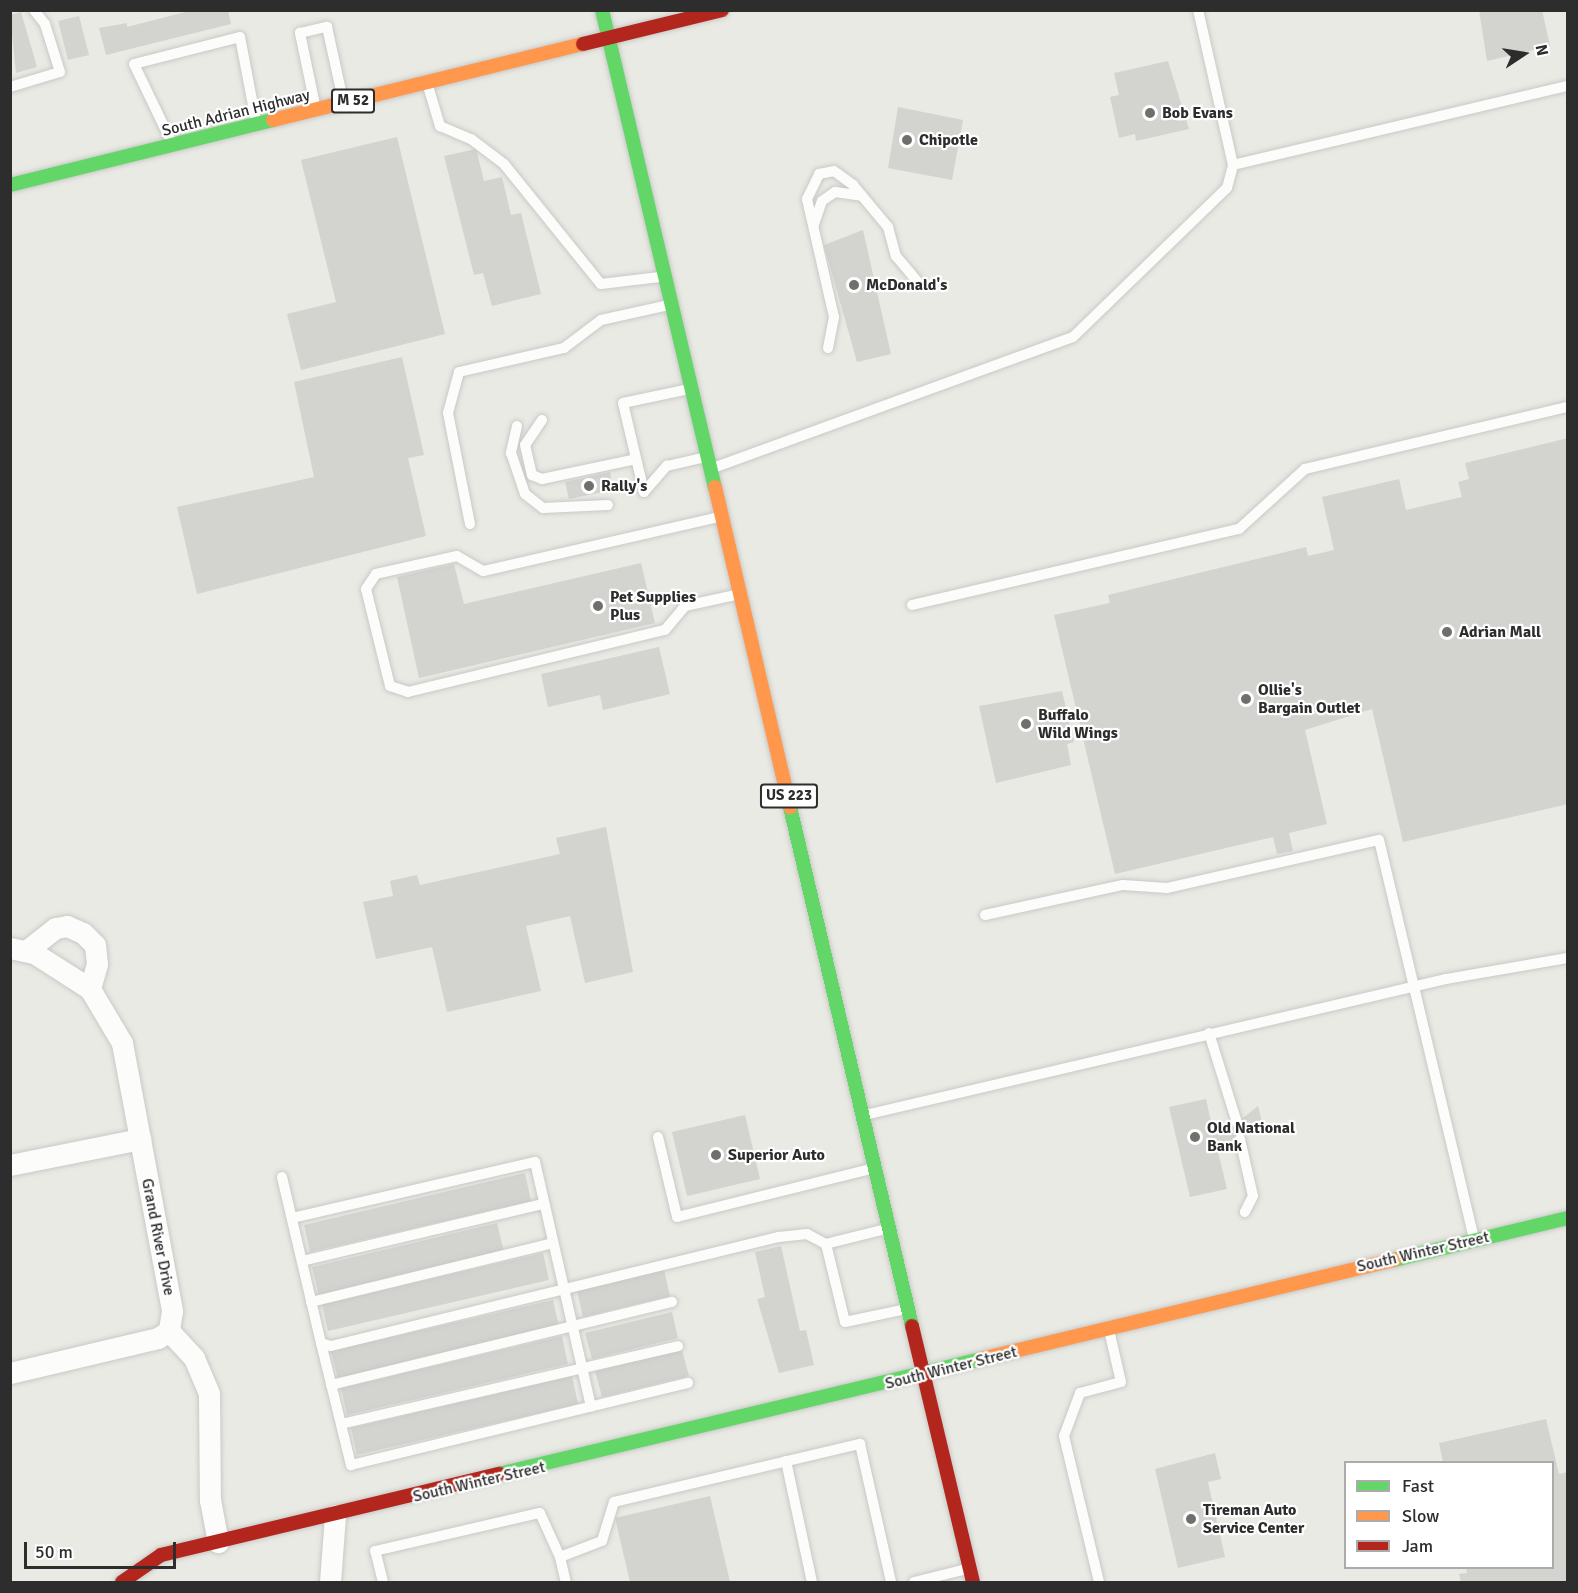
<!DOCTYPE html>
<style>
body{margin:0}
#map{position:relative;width:1578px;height:1593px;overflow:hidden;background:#eaeae4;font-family:Signika,sans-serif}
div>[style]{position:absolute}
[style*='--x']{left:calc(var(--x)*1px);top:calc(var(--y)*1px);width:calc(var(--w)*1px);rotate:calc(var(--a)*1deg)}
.building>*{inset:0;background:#d3d3cf}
.roads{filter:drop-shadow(0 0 2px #c8c8c7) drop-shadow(0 0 2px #c8c8c7)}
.lane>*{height:10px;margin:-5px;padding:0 5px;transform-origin:5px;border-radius:5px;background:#fcfcfb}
.street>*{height:21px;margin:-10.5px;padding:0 10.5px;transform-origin:10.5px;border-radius:10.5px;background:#fcfcfb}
.fast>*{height:14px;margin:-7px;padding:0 7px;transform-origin:7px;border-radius:7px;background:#63d668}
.slow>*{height:14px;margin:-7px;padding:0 7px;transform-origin:7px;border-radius:7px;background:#ff974d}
.jam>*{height:14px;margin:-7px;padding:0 7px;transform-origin:7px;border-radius:7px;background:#b3261e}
.dots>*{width:16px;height:16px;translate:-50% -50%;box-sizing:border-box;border:3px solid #fff;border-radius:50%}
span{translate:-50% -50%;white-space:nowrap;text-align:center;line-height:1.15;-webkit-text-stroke:4.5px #fff;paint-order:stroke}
.shield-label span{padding:2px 4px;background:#fff;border:2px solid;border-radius:4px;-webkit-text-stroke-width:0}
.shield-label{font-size:15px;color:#2d2d2d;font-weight:700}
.street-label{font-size:16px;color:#2d2d2d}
.poi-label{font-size:16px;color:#2d2d2d;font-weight:700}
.left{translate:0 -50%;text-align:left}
.frame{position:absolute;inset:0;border:12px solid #2d2d2d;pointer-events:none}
.legend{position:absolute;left:1344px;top:1461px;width:210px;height:108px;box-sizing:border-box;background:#fff;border:2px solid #ababab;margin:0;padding:8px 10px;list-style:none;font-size:18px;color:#2d2d2d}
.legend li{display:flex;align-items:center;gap:12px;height:30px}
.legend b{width:30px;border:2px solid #ababab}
.north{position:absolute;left:1494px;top:24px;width:60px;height:60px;-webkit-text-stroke:4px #fff;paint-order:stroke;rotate:78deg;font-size:16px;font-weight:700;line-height:24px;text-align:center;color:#2d2d2d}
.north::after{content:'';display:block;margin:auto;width:21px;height:27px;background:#2d2d2d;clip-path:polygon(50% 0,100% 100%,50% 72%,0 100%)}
.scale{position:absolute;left:24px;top:1542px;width:152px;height:27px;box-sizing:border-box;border:3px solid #2d2d2d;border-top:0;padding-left:8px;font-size:18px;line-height:21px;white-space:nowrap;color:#2d2d2d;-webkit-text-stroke:4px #fff;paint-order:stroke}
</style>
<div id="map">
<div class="building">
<i style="clip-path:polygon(193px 10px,228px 10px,231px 24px,106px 55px,99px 28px,127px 23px,127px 27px)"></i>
<i style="clip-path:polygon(1479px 10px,1542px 10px,1550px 46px,1487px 61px)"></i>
<i style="clip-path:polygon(21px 12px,37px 67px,16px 73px,10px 15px)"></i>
<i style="clip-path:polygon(79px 16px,89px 55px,68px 60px,58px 21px)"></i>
<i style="clip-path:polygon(1168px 61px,1189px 129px,1136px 141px,1135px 134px,1119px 138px,1110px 97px,1119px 95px,1114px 73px)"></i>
<i style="clip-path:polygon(898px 107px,963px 120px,952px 180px,888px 168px)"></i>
<i style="clip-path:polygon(397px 137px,445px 334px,301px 370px,287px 314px,336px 302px,301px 160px)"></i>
<i style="clip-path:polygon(476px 149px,484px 181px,502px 177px,511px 215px,521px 213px,541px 294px,492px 306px,483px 273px,474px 275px,444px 156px)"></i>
<i style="clip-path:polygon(863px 230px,891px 354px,857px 362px,824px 245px)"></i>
<i style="clip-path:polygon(402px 357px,424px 455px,408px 458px,426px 536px,197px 594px,177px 507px,314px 477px,294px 382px)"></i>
<i style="clip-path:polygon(1568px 438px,1568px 804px,1403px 842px,1372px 709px,1305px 730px,1327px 824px,1289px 833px,1293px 851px,1277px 854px,1273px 837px,1115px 874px,1054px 615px,1110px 603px,1108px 595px,1306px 547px,1308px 556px,1334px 550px,1322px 497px,1399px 479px,1406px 510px,1462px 497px,1458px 482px,1469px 479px,1465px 463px)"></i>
<i style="clip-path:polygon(610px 472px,613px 490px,569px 499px,565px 482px)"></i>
<i style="clip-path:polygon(641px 563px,655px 623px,419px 678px,397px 577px,454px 564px,464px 604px)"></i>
<i style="clip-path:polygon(659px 647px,670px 694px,603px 710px,600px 695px,548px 707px,541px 674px)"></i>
<i style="clip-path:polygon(1062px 691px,1074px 742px,1067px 744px,1071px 765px,996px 783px,979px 706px)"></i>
<i style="clip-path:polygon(606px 827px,633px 972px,585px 983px,570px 916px,526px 926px,541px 991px,447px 1012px,432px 947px,376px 959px,363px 902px,393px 896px,390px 881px,417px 875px,420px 885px,560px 854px,556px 838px)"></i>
<i style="clip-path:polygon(1206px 1099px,1211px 1122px,1221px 1120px,1224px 1133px,1258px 1106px,1262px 1122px,1218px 1152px,1227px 1189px,1190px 1197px,1169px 1107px)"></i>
<i style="clip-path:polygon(745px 1115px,760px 1179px,687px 1196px,672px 1132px)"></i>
<i style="clip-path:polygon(525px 1173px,531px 1201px,310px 1252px,304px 1225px)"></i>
<i style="clip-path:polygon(497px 1223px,504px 1252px,319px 1296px,312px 1267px)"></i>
<i style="clip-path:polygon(781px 1246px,800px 1331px,806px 1330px,814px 1365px,779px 1373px,757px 1299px,765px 1297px,755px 1252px)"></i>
<i style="clip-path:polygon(543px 1253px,549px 1280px,328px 1331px,322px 1304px)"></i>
<i style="clip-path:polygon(664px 1270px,670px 1296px,583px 1317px,577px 1291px)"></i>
<i style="clip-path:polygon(553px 1300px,559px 1327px,338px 1379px,331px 1351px)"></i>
<i style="clip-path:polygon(672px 1312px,678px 1338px,592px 1359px,585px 1333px)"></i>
<i style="clip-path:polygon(562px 1336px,568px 1364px,347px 1415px,341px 1388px)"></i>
<i style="clip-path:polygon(682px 1350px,689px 1376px,602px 1397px,595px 1371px)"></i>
<i style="clip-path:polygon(572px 1376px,578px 1404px,357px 1455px,351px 1428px)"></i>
<i style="clip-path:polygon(1546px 1419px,1559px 1474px,1568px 1472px,1568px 1582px,1461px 1582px,1459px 1574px,1467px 1573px,1466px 1568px,1552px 1568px,1552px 1462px,1443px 1462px,1439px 1443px)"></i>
<i style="clip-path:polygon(1215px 1453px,1221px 1479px,1208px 1482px,1225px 1557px,1178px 1568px,1155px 1469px)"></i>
<i style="clip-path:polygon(710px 1496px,730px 1582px,630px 1582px,615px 1518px)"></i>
</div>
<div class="roads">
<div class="lane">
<i style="--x:428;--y:86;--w:42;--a:73.3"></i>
<i style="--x:440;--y:126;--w:34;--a:23"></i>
<i style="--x:471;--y:139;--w:41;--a:37.1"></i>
<i style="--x:504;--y:164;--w:154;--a:51.1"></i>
<i style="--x:601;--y:284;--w:59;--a:-6.8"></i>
<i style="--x:10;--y:87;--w:52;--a:-16.7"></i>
<i style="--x:60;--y:72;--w:50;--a:-107.4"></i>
<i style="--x:45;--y:24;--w:18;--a:-128"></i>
<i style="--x:315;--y:105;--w:74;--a:-101.8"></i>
<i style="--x:300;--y:33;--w:28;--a:-13"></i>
<i style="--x:327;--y:27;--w:75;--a:77.6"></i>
<i style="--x:171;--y:141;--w:85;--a:-115.7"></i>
<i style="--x:134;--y:64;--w:109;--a:-14.3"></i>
<i style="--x:240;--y:37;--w:86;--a:79.2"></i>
<i style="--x:1233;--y:165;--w:344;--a:-13.3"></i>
<i style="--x:814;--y:224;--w:24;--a:-71"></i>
<i style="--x:822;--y:201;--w:16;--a:-35"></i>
<i style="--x:835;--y:192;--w:27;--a:8"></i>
<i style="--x:828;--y:348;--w:32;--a:-79"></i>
<i style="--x:834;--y:317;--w:121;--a:-102.9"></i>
<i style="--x:807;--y:199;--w:28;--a:-64"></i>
<i style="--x:819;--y:174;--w:15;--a:-11"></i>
<i style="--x:834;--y:171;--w:24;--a:36"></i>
<i style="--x:853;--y:185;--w:55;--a:50.2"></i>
<i style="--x:888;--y:227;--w:30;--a:75"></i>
<i style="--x:896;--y:256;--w:33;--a:50"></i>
<i style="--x:542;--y:420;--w:30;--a:124"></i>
<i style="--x:525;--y:445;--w:31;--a:77"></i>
<i style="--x:532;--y:475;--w:11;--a:22"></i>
<i style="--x:542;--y:479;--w:96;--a:-12"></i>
<i style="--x:517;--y:426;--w:28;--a:103"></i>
<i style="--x:511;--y:453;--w:43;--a:71.1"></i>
<i style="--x:525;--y:494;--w:23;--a:38"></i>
<i style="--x:543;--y:508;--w:65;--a:-2.6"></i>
<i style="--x:713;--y:468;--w:383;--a:-20"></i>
<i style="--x:1073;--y:337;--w:214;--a:-44.1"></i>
<i style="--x:1227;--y:188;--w:24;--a:-75"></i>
<i style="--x:1233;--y:165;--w:159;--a:-102.7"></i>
<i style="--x:644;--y:492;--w:91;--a:-103.3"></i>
<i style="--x:623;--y:403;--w:67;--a:-12"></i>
<i style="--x:644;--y:492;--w:35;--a:-49"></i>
<i style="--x:667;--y:466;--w:40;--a:-13"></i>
<i style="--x:719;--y:517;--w:242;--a:167.1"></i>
<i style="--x:483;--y:571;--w:30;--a:-150"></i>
<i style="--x:457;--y:556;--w:83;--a:167.5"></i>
<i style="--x:376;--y:574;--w:18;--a:124"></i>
<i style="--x:366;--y:589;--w:100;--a:76.1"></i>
<i style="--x:390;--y:686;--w:19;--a:18"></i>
<i style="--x:408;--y:692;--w:264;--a:-13.6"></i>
<i style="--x:665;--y:630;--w:31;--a:-50"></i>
<i style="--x:685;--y:606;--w:51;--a:-12.4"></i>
<i style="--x:470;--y:524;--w:113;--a:-101.2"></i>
<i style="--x:448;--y:413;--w:42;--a:-75"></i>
<i style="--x:459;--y:372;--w:108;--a:-12.9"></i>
<i style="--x:564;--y:348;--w:46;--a:-37.1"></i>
<i style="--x:601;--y:320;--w:70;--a:-12.4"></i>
<i style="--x:912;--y:605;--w:336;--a:-13.1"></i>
<i style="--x:1239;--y:529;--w:89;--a:-42.3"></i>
<i style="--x:1305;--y:469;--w:270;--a:-13.3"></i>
<i style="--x:985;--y:915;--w:141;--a:-12.3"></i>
<i style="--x:1123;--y:885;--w:44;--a:3.9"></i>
<i style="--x:1167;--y:888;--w:217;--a:-12.8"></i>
<i style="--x:1379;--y:840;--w:411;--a:76.6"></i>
<i style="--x:1209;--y:1033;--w:94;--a:72.7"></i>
<i style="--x:865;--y:1115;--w:597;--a:-13.17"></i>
<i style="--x:1446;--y:979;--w:124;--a:-9.8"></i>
<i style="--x:658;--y:1137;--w:82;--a:76.6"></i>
<i style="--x:677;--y:1217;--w:200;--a:-13.9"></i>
<i style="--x:1240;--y:1139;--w:58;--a:77.2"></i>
<i style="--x:1253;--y:1196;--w:18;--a:117"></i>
<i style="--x:282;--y:1177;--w:171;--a:76.8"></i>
<i style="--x:321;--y:1343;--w:10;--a:17"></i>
<i style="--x:331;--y:1346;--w:461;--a:-13.7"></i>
<i style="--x:779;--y:1237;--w:28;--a:-6"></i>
<i style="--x:807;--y:1234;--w:21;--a:28"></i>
<i style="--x:292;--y:1218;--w:249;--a:-13"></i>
<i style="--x:535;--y:1162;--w:251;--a:77.1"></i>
<i style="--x:886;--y:1229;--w:62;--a:166"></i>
<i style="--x:826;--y:1244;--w:80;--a:76.3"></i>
<i style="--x:845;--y:1322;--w:62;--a:-12"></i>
<i style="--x:302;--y:1261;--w:249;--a:-13.3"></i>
<i style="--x:311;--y:1302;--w:249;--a:-13.7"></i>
<i style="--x:321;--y:1343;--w:126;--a:76.2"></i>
<i style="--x:351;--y:1465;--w:347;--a:-13.7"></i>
<i style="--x:331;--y:1385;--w:351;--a:-13.7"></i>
<i style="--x:341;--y:1424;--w:346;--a:-13"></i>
<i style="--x:786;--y:1461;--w:124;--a:77.9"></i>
<i style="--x:560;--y:1557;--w:26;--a:77"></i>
<i style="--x:383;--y:1582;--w:32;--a:-104"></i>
<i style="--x:375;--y:1551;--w:169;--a:-13"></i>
<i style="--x:540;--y:1513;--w:48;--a:65.6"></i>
<i style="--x:560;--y:1557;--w:45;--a:-20.9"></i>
<i style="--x:602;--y:1541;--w:41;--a:-72.9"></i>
<i style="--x:614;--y:1502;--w:253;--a:-13.3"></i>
<i style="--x:860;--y:1444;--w:141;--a:77.3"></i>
<i style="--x:914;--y:1582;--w:55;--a:-13.8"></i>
<i style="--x:1099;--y:1582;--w:150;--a:-103.5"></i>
<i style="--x:1064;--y:1436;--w:46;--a:-69.6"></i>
<i style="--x:1080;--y:1393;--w:42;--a:-15"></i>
<i style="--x:1121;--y:1382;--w:53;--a:-103"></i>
</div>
<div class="street">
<i style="--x:10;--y:948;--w:25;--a:12"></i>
<i style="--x:34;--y:953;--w:67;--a:32.7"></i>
<i style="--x:90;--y:989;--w:63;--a:59.3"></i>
<i style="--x:122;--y:1043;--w:273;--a:79.4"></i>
<i style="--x:172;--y:1311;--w:20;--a:99"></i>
<i style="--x:169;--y:1331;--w:13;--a:148"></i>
<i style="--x:158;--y:1338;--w:152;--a:166.7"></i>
<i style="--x:26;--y:951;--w:37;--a:-38"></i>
<i style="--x:55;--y:928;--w:12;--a:-9"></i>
<i style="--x:67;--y:926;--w:17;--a:24"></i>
<i style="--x:83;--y:933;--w:17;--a:45"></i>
<i style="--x:95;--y:945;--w:19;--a:84"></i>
<i style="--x:97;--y:964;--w:26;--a:106"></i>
<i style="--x:10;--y:1165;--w:133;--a:-11.3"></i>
<i style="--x:169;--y:1331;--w:37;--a:47"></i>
<i style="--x:194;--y:1358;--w:39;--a:67"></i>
<i style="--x:209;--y:1394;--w:106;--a:89.5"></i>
<i style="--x:210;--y:1500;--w:43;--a:79.2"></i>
<i style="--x:330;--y:1582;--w:67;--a:-85.7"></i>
</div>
<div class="fast">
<i style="--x:602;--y:10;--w:490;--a:76.7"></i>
<i style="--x:10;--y:185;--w:271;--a:-13.9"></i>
<i style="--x:790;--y:807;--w:533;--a:76.77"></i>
<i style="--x:1394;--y:1260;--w:179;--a:-13.6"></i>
<i style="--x:499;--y:1474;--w:496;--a:-13.4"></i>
</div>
<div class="slow">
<i style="--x:273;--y:120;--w:319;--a:-13.8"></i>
<i style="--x:715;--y:487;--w:329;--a:76.8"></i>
<i style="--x:981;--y:1359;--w:425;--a:-13.5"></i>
</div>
<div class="jam">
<i style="--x:583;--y:44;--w:143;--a:-13.7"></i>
<i style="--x:912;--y:1326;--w:263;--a:76.6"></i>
<i style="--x:122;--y:1582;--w:47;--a:-34.7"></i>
<i style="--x:161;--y:1555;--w:348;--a:-13.5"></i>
</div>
</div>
<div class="dots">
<i style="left:1150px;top:113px;background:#6f6f6d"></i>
<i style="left:907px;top:140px;background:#6f6f6d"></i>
<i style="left:854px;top:285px;background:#6f6f6d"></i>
<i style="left:589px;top:486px;background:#6f6f6d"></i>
<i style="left:598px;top:606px;background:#6f6f6d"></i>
<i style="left:1447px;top:632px;background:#6f6f6d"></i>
<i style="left:1246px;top:699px;background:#6f6f6d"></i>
<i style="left:1026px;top:724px;background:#6f6f6d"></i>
<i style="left:1195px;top:1137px;background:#6f6f6d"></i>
<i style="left:716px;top:1155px;background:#6f6f6d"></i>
<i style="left:1191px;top:1519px;background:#6f6f6d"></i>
</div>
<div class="shield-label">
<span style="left:353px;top:101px">M 52</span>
<span style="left:789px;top:796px">US 223</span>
</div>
<div class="street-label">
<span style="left:236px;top:113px;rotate:-14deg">South Adrian Highway</span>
<span style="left:158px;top:1237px;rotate:79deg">Grand River Drive</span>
<span style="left:1423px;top:1252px;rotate:-13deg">South Winter Street</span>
<span style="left:951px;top:1368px;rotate:-14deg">South Winter Street</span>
<span style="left:479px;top:1482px;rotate:-13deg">South Winter Street</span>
</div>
<div class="poi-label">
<span class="left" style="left:1162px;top:113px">Bob Evans</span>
<span class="left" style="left:919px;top:140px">Chipotle</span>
<span class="left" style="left:866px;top:285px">McDonald's</span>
<span class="left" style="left:601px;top:486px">Rally's</span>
<span class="left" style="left:610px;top:606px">Pet Supplies<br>Plus</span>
<span class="left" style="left:1459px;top:632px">Adrian Mall</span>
<span class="left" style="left:1258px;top:699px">Ollie's<br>Bargain Outlet</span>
<span class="left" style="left:1038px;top:724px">Buffalo<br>Wild Wings</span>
<span class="left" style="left:1207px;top:1137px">Old National<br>Bank</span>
<span class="left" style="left:728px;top:1155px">Superior Auto</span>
<span class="left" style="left:1203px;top:1519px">Tireman Auto<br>Service Center</span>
</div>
<div class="frame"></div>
<ul class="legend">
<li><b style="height:8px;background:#63d668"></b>Fast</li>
<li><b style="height:8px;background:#ff974d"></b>Slow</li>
<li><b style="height:8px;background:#b3261e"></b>Jam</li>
</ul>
<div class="north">N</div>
<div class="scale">50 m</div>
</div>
